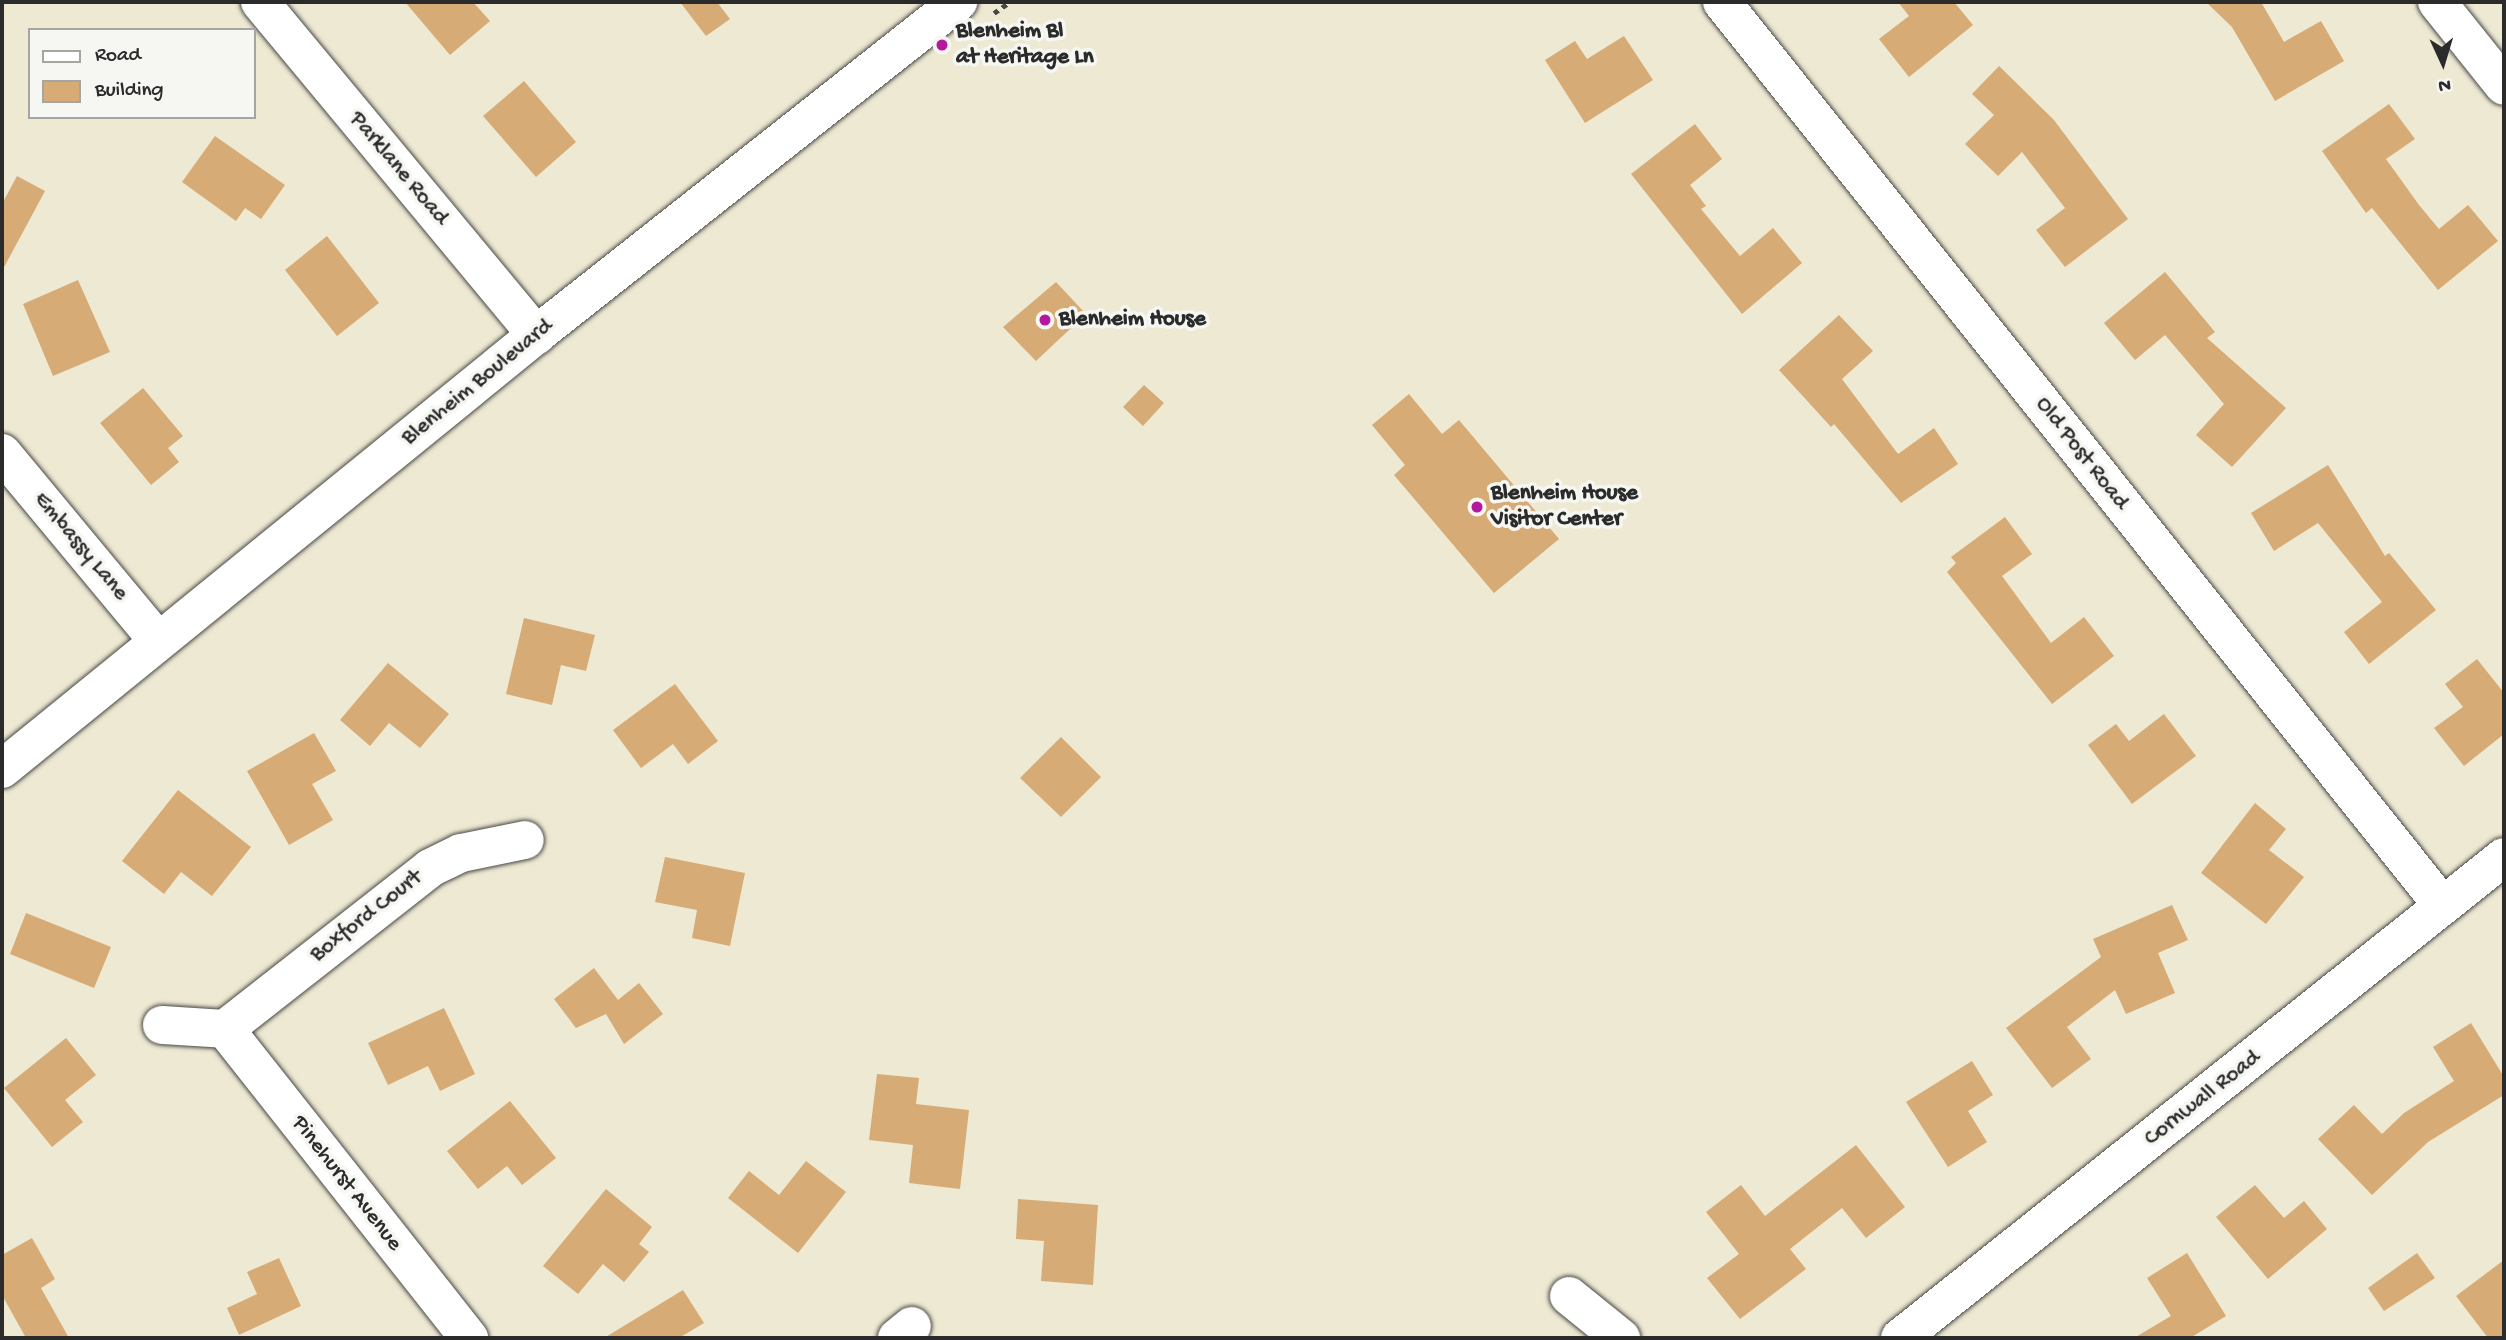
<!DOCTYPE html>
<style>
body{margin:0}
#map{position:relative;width:2506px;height:1340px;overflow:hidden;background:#eee9d3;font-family:"Gochi Hand",sans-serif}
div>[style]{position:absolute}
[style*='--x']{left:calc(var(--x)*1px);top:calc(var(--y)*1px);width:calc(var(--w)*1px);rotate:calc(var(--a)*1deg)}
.building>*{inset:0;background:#d7ab75}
.path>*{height:4.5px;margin-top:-2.25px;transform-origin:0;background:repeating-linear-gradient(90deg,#484844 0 5px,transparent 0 10px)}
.roads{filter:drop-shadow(0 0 2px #484844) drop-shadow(0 0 2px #484844)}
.minor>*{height:38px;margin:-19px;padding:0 19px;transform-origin:19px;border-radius:19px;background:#fff}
.major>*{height:38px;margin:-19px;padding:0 19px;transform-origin:19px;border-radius:19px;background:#fff}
.dots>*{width:19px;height:19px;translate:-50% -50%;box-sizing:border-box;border:4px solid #f6f6f2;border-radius:50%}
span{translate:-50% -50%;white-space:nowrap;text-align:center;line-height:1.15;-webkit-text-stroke:7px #f6f6f2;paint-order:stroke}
.poi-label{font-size:23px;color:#2b2b2b;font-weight:700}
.left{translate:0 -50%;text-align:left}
.street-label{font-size:23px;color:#2b2b2b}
.frame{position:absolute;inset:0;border:4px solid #2b2b2b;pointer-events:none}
.legend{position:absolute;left:28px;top:28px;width:228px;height:91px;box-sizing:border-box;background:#f6f6f2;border:2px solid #a5a5a2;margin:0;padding:9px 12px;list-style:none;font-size:21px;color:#2b2b2b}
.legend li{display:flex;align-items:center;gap:14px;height:35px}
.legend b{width:35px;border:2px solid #a5a5a2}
.north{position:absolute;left:2408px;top:28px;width:70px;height:70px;-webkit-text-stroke:5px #f6f6f2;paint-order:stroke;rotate:176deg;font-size:19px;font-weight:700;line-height:28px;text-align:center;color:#2b2b2b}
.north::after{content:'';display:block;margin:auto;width:24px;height:32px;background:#2b2b2b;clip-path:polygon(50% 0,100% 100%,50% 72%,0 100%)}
</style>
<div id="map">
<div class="building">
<i style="clip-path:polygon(405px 2px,473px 2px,490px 21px,450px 55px)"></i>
<i style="clip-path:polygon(680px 2px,717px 2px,730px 19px,706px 36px)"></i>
<i style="clip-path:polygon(1898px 2px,1954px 2px,1973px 25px,1909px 77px,1879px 39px,1909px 16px)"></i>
<i style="clip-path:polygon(2206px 2px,2261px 2px,2284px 42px,2321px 21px,2344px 61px,2275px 101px,2232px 27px)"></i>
<i style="clip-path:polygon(1624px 36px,1653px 80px,1585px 123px,1545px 60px,1575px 41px,1587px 59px)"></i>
<i style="clip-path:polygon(1999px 66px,2054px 120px,2128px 219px,2065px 267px,2036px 230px,2065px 208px,2022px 152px,1998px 176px,1965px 144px,1994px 115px,1972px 94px)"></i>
<i style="clip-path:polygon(524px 81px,576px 142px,536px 177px,483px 116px)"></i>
<i style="clip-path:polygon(2389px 104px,2415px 139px,2386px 159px,2419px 205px,2439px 229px,2468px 205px,2498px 241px,2438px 290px,2372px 208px,2366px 213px,2322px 151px)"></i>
<i style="clip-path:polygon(1695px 124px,1722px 159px,1690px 185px,1706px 206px,1701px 209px,1740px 256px,1773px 228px,1802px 263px,1742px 314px,1631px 174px)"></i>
<i style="clip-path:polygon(215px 136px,285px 185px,261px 219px,245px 208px,236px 221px,182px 182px)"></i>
<i style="clip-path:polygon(17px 176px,45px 191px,2px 271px,2px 204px)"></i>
<i style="clip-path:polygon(327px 236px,379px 303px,337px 336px,285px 270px)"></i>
<i style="clip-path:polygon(2165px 272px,2215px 332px,2207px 338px,2286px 408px,2232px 467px,2196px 435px,2224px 404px,2165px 335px,2135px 360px,2104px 323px)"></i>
<i style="clip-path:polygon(78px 280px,110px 352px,53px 376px,23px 304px)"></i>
<i style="clip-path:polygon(1056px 282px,1086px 314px,1036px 361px,1003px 327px)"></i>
<i style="clip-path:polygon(1839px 315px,1873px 351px,1842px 379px,1898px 454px,1934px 428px,1958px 464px,1901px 503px,1834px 424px,1831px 427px,1779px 370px)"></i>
<i style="clip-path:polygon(1144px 385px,1164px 403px,1143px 426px,1123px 407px)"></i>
<i style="clip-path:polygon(143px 388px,183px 436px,168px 448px,179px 462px,151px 485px,100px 423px)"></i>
<i style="clip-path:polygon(1409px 394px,1442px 434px,1459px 420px,1559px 539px,1494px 593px,1394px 475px,1405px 465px,1372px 425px)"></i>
<i style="clip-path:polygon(2328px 465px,2385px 556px,2389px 553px,2436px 610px,2369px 664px,2344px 632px,2382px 602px,2318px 523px,2274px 551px,2251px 513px)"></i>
<i style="clip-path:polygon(2005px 517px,2032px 554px,2002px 576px,2051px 643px,2084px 617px,2114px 656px,2052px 704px,1947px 572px,1956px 563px,1951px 557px)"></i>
<i style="clip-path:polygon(524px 618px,595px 635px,586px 671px,561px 665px,552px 705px,506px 694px)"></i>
<i style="clip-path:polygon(2477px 659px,2504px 693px,2504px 734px,2464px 766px,2434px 728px,2463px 707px,2445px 684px)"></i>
<i style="clip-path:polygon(388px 663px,449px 714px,420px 748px,389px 723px,370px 746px,340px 720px)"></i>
<i style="clip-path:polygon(675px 684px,718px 741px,688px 764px,673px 744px,641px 768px,613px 730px)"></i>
<i style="clip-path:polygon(2164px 714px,2196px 756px,2132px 804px,2088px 745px,2116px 724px,2129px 741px)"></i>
<i style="clip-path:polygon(314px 733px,336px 771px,312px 784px,333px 820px,289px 845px,247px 771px)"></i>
<i style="clip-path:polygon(1061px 737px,1101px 777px,1061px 817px,1020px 778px)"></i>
<i style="clip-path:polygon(178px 790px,251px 847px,212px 896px,181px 872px,164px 894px,122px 861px)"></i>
<i style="clip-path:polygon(2255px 803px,2286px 829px,2269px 850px,2304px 877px,2266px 924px,2201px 873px)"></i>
<i style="clip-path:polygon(665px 857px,745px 873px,730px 946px,692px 938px,697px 910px,655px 902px)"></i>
<i style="clip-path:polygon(2172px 905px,2188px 940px,2158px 953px,2175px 993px,2126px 1014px,2115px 990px,2067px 1027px,2091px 1059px,2052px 1088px,2006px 1028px,2101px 957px,2093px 939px)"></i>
<i style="clip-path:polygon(26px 913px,111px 947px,94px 988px,10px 954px)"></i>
<i style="clip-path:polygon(594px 968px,618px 1000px,639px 983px,663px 1014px,624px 1044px,606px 1014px,576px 1028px,554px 999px)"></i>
<i style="clip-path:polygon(444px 1008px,475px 1074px,440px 1091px,428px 1066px,388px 1085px,368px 1043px)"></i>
<i style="clip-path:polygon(2471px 1023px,2504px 1077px,2504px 1095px,2428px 1142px,2372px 1195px,2318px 1139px,2354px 1105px,2382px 1134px,2404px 1113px,2454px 1081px,2433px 1047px)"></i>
<i style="clip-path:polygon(66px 1038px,96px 1075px,65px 1100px,83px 1122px,52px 1147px,4px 1088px)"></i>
<i style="clip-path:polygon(1972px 1061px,1993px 1095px,1968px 1111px,1987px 1142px,1948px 1167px,1906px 1102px)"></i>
<i style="clip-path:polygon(877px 1074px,919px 1078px,916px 1104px,969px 1110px,960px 1189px,909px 1183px,913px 1145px,869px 1140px)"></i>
<i style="clip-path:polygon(510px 1101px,556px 1158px,522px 1185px,507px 1166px,478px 1189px,447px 1151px)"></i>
<i style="clip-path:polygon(1856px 1145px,1905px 1207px,1866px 1238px,1842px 1208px,1790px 1249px,1806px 1269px,1740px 1319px,1707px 1278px,1739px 1254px,1706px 1212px,1741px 1185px,1765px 1216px)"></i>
<i style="clip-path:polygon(806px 1161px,846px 1192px,798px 1253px,728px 1198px,749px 1171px,779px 1195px)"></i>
<i style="clip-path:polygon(2255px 1185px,2284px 1218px,2304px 1201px,2327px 1229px,2268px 1279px,2216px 1217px)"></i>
<i style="clip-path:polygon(606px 1189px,652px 1227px,639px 1244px,649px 1252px,624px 1282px,603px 1264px,578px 1294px,543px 1266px)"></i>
<i style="clip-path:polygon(1018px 1199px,1098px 1205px,1093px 1285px,1041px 1281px,1044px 1241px,1016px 1239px)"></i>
<i style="clip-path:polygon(32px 1238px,55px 1279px,41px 1288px,69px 1338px,26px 1338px,2px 1295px,2px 1255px)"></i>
<i style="clip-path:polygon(2187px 1253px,2226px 1316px,2190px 1338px,2134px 1338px,2171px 1316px,2147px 1278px)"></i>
<i style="clip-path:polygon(2417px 1253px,2435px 1278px,2384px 1311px,2368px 1288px)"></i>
<i style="clip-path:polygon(279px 1258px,301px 1306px,239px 1335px,227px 1308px,257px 1294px,247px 1272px)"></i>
<i style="clip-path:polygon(2504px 1260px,2504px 1338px,2488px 1338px,2456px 1296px)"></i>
<i style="clip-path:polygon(683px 1290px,704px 1323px,679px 1338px,604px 1338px)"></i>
</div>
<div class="path">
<i style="--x:994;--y:13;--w:19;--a:-35"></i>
</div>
<div class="roads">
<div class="minor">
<i style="--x:260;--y:2;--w:433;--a:50.3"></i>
<i style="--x:1722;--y:2;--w:1155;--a:51.43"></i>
<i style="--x:2437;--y:2;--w:107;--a:51.4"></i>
<i style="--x:2;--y:453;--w:244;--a:50.3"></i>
<i style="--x:162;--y:1025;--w:63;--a:3.6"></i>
<i style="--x:225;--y:1029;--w:394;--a:51.7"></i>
<i style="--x:225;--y:1029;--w:261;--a:-38.1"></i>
<i style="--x:430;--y:868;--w:34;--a:-26"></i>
<i style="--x:461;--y:853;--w:65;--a:-11.5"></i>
<i style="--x:1569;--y:1296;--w:67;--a:38.9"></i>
<i style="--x:897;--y:1338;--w:19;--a:-39"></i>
<i style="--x:1900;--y:1338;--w:772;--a:-38.53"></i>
</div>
<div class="major">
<i style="--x:2;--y:769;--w:688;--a:-39.1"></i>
<i style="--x:536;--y:335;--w:538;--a:-38.28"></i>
</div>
</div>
<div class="dots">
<i style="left:942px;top:45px;background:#b5179e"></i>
<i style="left:1045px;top:320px;background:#b5179e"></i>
<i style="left:1477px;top:507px;background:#b5179e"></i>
</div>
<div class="poi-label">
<span class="left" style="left:956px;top:45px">Blenheim Bl<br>at Heritage Ln</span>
<span class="left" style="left:1059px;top:320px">Blenheim House</span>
<span class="left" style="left:1491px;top:507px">Blenheim House<br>Visitor Center</span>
</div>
<div class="street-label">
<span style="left:398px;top:169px;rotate:50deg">Parklane Road</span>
<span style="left:478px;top:383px;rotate:-39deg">Blenheim Boulevard</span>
<span style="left:2081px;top:454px;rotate:52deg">Old Post Road</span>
<span style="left:80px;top:547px;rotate:50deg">Embassy Lane</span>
<span style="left:367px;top:917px;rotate:-38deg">Boxford Court</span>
<span style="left:2203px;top:1099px;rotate:-38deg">Cornwall Road</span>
<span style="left:346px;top:1184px;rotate:52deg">Pinehurst Avenue</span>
</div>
<div class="frame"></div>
<ul class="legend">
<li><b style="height:9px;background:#fff"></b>Road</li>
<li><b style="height:19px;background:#d7ab75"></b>Building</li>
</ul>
<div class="north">N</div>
</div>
